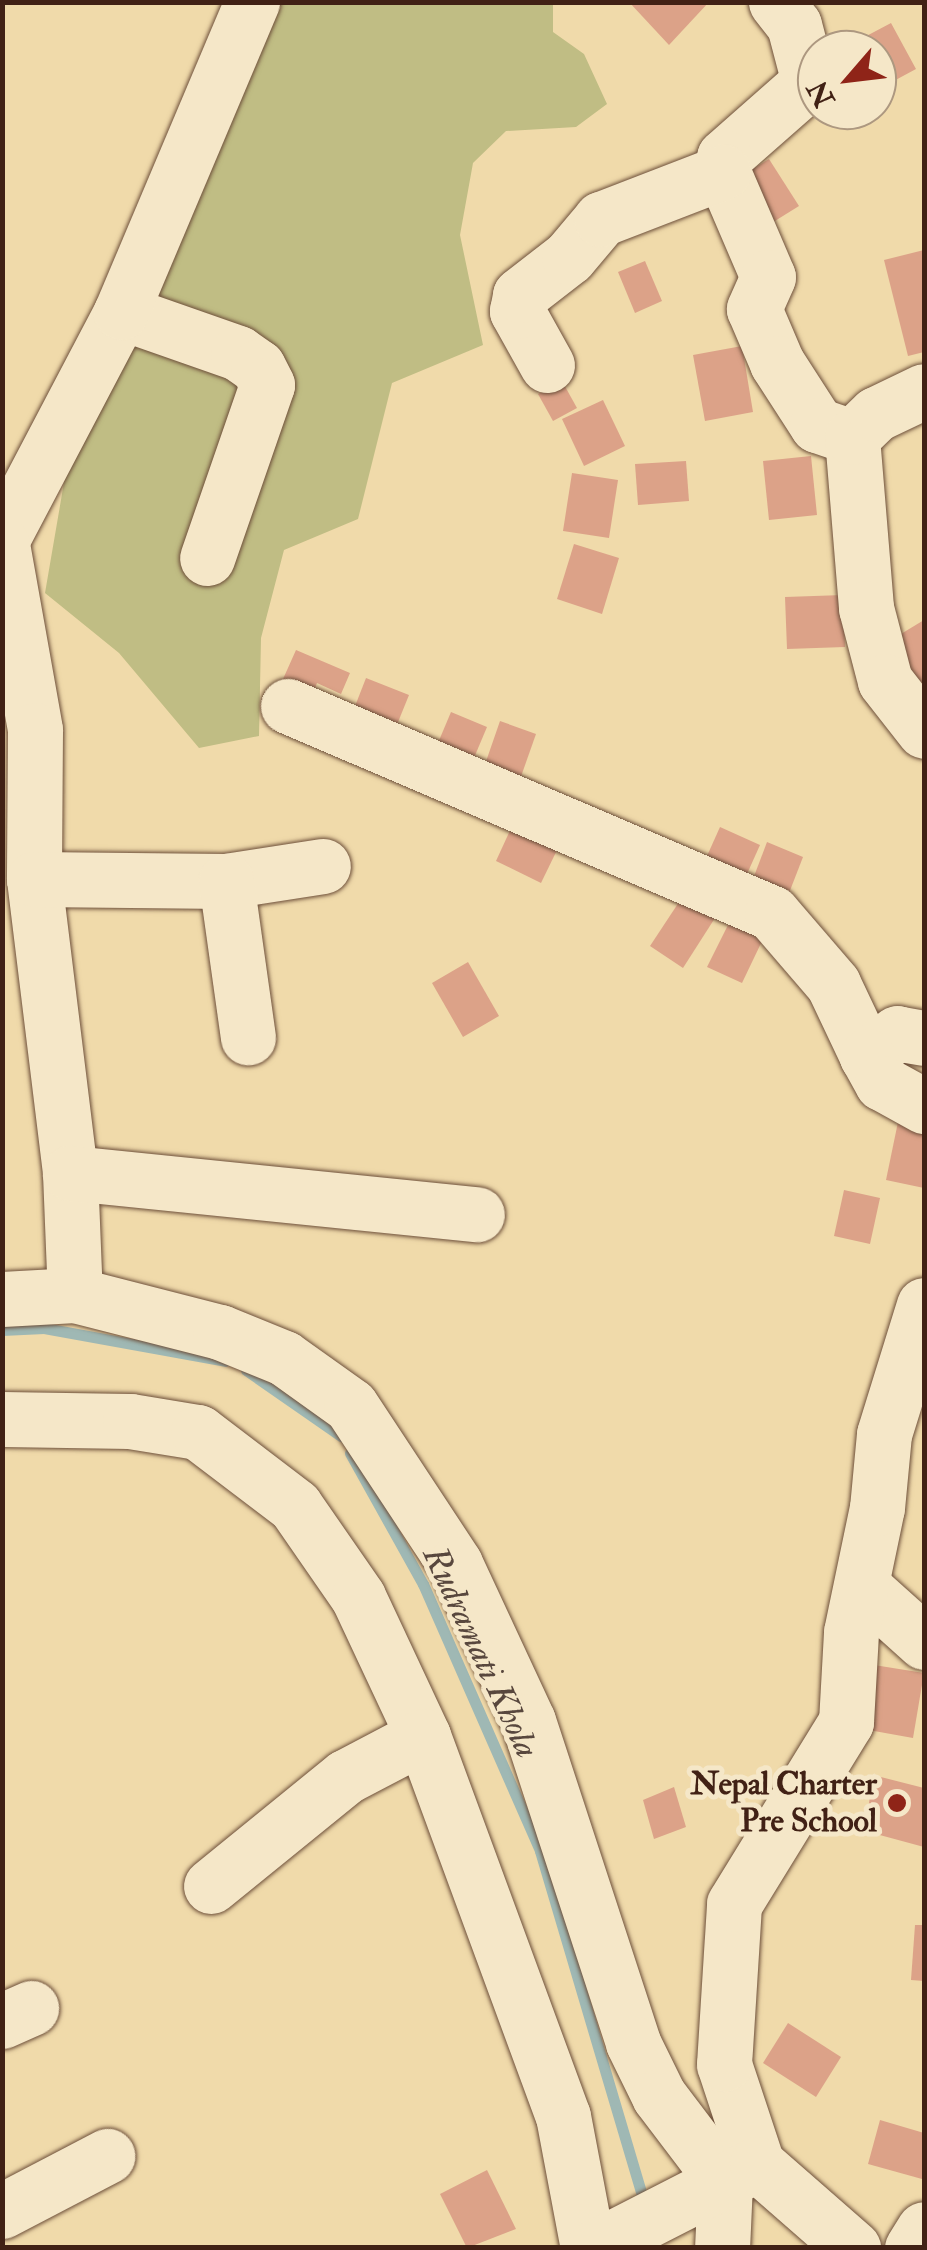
<!DOCTYPE html>
<style>
body{margin:0}
#map{position:relative;width:927px;height:2250px;overflow:hidden;background:#f0daaa;font-family:"IM FELL Double Pica",serif}
div>[style]{position:absolute}
[style*='--x']{left:calc(var(--x)*1px);top:calc(var(--y)*1px);width:calc(var(--w)*1px);rotate:calc(var(--a)*1deg)}
.green>*{inset:0;background:#c0bd84}
.stream>*{height:11px;margin:-5.5px;padding:0 5.5px;transform-origin:5.5px;border-radius:5.5px;background:#9fb8b4}
.building>*{inset:0;background:#dca288}
.roads{filter:drop-shadow(0 0 2px #6d4f3a) drop-shadow(0 0 2px #6d4f3a)}
.minor>*{height:55px;margin:-27.5px;padding:0 27.5px;transform-origin:27.5px;border-radius:27.5px;background:#f5e7c8}
.dots>*{width:28px;height:28px;translate:-50% -50%;box-sizing:border-box;border:5px solid #f5e7c8;border-radius:50%}
span{translate:-50% -50%;white-space:nowrap;text-align:center;line-height:1.15;-webkit-text-stroke:10px #f5e7c8;paint-order:stroke}
.poi-label{font-size:32px;color:#412115;font-weight:700}
.right{translate:-100% -50%;text-align:right}
.water-label{font-size:35px;color:#58473d;font-style:italic}
.frame{position:absolute;inset:0;border:5px solid #412115;pointer-events:none}
.north{position:absolute;left:797px;top:30px;width:100px;height:100px;box-sizing:border-box;background:#f5e7c8;border:2px solid #ad9880;border-radius:50%;rotate:242deg;font-size:28px;font-weight:700;line-height:40px;text-align:center;color:#412115}
.north::after{content:'';display:block;margin:auto;width:35px;height:45px;background:#8f2418;clip-path:polygon(50% 0,100% 100%,50% 72%,0 100%)}
</style>
<div id="map">
<div class="green">
<i style="clip-path:polygon(244px 3px,553px 3px,553px 32px,584px 54px,607px 104px,576px 127px,506px 131px,473px 163px,460px 235px,483px 345px,392px 383px,358px 519px,284px 550px,261px 638px,259px 736px,199px 748px,119px 653px,45px 593px,84px 366px)"></i>
</div>
<div class="stream">
<i style="--x:2;--y:1330;--w:42;--a:-2.7"></i>
<i style="--x:44;--y:1328;--w:184;--a:10.3"></i>
<i style="--x:246;--y:1370;--w:116;--a:34.8"></i>
<i style="--x:350;--y:1453;--w:150;--a:60.9"></i>
<i style="--x:423;--y:1584;--w:292;--a:66.3"></i>
<i style="--x:540;--y:1851;--w:370;--a:73.5"></i>
</div>
<div class="building">
<i style="clip-path:polygon(629px 2px,709px 2px,669px 45px)"></i>
<i style="clip-path:polygon(891px 23px,916px 69px,877px 90px,877px 50px,840px 50px)"></i>
<i style="clip-path:polygon(769px 159px,799px 206px,762px 229px,732px 182px)"></i>
<i style="clip-path:polygon(924px 250px,924px 352px,908px 356px,884px 260px)"></i>
<i style="clip-path:polygon(645px 261px,662px 301px,635px 313px,618px 272px)"></i>
<i style="clip-path:polygon(742px 346px,753px 412px,705px 421px,693px 355px)"></i>
<i style="clip-path:polygon(562px 381px,577px 408px,553px 421px,538px 394px)"></i>
<i style="clip-path:polygon(603px 400px,625px 446px,584px 466px,562px 419px)"></i>
<i style="clip-path:polygon(811px 456px,817px 515px,769px 520px,763px 461px)"></i>
<i style="clip-path:polygon(686px 461px,689px 501px,638px 505px,635px 464px)"></i>
<i style="clip-path:polygon(572px 473px,618px 480px,609px 538px,563px 531px)"></i>
<i style="clip-path:polygon(574px 544px,619px 558px,602px 614px,557px 599px)"></i>
<i style="clip-path:polygon(843px 595px,845px 647px,787px 649px,785px 597px)"></i>
<i style="clip-path:polygon(924px 620px,924px 693px,891px 640px)"></i>
<i style="clip-path:polygon(296px 650px,350px 673px,341px 694px,317px 683px,310px 701px,279px 688px)"></i>
<i style="clip-path:polygon(366px 678px,409px 695px,392px 737px,350px 719px)"></i>
<i style="clip-path:polygon(451px 712px,487px 727px,471px 765px,435px 750px)"></i>
<i style="clip-path:polygon(500px 721px,536px 734px,518px 785px,482px 773px)"></i>
<i style="clip-path:polygon(513px 824px,559px 846px,541px 883px,496px 861px)"></i>
<i style="clip-path:polygon(720px 827px,760px 845px,738px 894px,698px 876px)"></i>
<i style="clip-path:polygon(767px 842px,803px 857px,784px 906px,748px 892px)"></i>
<i style="clip-path:polygon(683px 896px,715px 918px,683px 968px,650px 946px)"></i>
<i style="clip-path:polygon(731px 919px,765px 935px,742px 983px,707px 967px)"></i>
<i style="clip-path:polygon(468px 962px,499px 1016px,463px 1037px,432px 983px)"></i>
<i style="clip-path:polygon(898px 1122px,924px 1128px,924px 1188px,886px 1180px)"></i>
<i style="clip-path:polygon(844px 1190px,880px 1198px,870px 1244px,834px 1236px)"></i>
<i style="clip-path:polygon(874px 1665px,924px 1673px,913px 1738px,863px 1729px)"></i>
<i style="clip-path:polygon(873px 1775px,924px 1788px,924px 1847px,865px 1831px)"></i>
<i style="clip-path:polygon(674px 1787px,686px 1827px,654px 1839px,643px 1800px)"></i>
<i style="clip-path:polygon(915px 1925px,924px 1925px,924px 1981px,911px 1980px)"></i>
<i style="clip-path:polygon(788px 2023px,841px 2057px,816px 2097px,763px 2063px)"></i>
<i style="clip-path:polygon(880px 2120px,924px 2133px,922px 2179px,868px 2164px)"></i>
<i style="clip-path:polygon(487px 2170px,516px 2229px,467px 2248px,440px 2194px)"></i>
</div>
<div class="roads">
<div class="minor">
<i style="--x:776;--y:2;--w:29;--a:52"></i>
<i style="--x:794;--y:25;--w:59;--a:75.3"></i>
<i style="--x:809;--y:82;--w:113;--a:138.6"></i>
<i style="--x:724;--y:157;--w:15;--a:94"></i>
<i style="--x:723;--y:172;--w:114;--a:66.8"></i>
<i style="--x:768;--y:277;--w:35;--a:114"></i>
<i style="--x:754;--y:309;--w:59;--a:66.9"></i>
<i style="--x:777;--y:363;--w:74;--a:57.2"></i>
<i style="--x:817;--y:425;--w:37;--a:19"></i>
<i style="--x:852;--y:437;--w:172;--a:85.3"></i>
<i style="--x:866;--y:608;--w:75;--a:75.4"></i>
<i style="--x:885;--y:681;--w:63;--a:52"></i>
<i style="--x:121;--y:312;--w:124;--a:19.3"></i>
<i style="--x:238;--y:353;--w:24;--a:35"></i>
<i style="--x:258;--y:367;--w:20;--a:63"></i>
<i style="--x:267;--y:385;--w:183;--a:109.1"></i>
<i style="--x:547;--y:365;--w:62;--a:-119.1"></i>
<i style="--x:517;--y:311;--w:16;--a:-79"></i>
<i style="--x:520;--y:295;--w:62;--a:-37.8"></i>
<i style="--x:569;--y:257;--w:50;--a:-49.9"></i>
<i style="--x:601;--y:219;--w:131;--a:-21.1"></i>
<i style="--x:852;--y:437;--w:33;--a:-44"></i>
<i style="--x:876;--y:414;--w:53;--a:-25.6"></i>
<i style="--x:2;--y:539;--w:256;--a:-62.3"></i>
<i style="--x:121;--y:312;--w:337;--a:-67.1"></i>
<i style="--x:2;--y:544;--w:189;--a:79.9"></i>
<i style="--x:35;--y:730;--w:149;--a:90.4"></i>
<i style="--x:34;--y:879;--w:296;--a:83"></i>
<i style="--x:70;--y:1173;--w:122;--a:87.7"></i>
<i style="--x:288;--y:706;--w:526;--a:23.16"></i>
<i style="--x:772;--y:913;--w:94;--a:49.3"></i>
<i style="--x:833;--y:984;--w:80;--a:64.7"></i>
<i style="--x:34;--y:879;--w:192;--a:0.6"></i>
<i style="--x:226;--y:881;--w:98;--a:-8.8"></i>
<i style="--x:226;--y:881;--w:158;--a:82"></i>
<i style="--x:924;--y:1038;--w:27;--a:-170"></i>
<i style="--x:897;--y:1033;--w:38;--a:143"></i>
<i style="--x:867;--y:1056;--w:31;--a:61"></i>
<i style="--x:882;--y:1083;--w:48;--a:28.7"></i>
<i style="--x:70;--y:1173;--w:409;--a:5.8"></i>
<i style="--x:2;--y:1299;--w:73;--a:-3.1"></i>
<i style="--x:75;--y:1295;--w:150;--a:14.3"></i>
<i style="--x:220;--y:1332;--w:69;--a:22.1"></i>
<i style="--x:284;--y:1358;--w:82;--a:35.6"></i>
<i style="--x:351;--y:1406;--w:189;--a:56.6"></i>
<i style="--x:455;--y:1564;--w:173;--a:65.1"></i>
<i style="--x:528;--y:1721;--w:339;--a:71.9"></i>
<i style="--x:633;--y:2043;--w:59;--a:63.9"></i>
<i style="--x:659;--y:2096;--w:109;--a:52.8"></i>
<i style="--x:725;--y:2183;--w:65;--a:92.6"></i>
<i style="--x:2;--y:1419;--w:128;--a:0.9"></i>
<i style="--x:130;--y:1421;--w:69;--a:9.2"></i>
<i style="--x:198;--y:1432;--w:122;--a:37.3"></i>
<i style="--x:295;--y:1506;--w:111;--a:55.3"></i>
<i style="--x:358;--y:1597;--w:153;--a:64.9"></i>
<i style="--x:423;--y:1736;--w:405;--a:69.8"></i>
<i style="--x:563;--y:2116;--w:134;--a:79.3"></i>
<i style="--x:863;--y:1587;--w:82;--a:42"></i>
<i style="--x:211;--y:1886;--w:173;--a:-39.1"></i>
<i style="--x:345;--y:1777;--w:88;--a:-27.7"></i>
<i style="--x:2;--y:2021;--w:32;--a:-24"></i>
<i style="--x:757;--y:2164;--w:105;--a:-108.3"></i>
<i style="--x:724;--y:2064;--w:160;--a:-86.4"></i>
<i style="--x:734;--y:1904;--w:214;--a:-58.4"></i>
<i style="--x:846;--y:1722;--w:90;--a:-86.8"></i>
<i style="--x:851;--y:1632;--w:127;--a:-78.2"></i>
<i style="--x:877;--y:1508;--w:74;--a:-84.6"></i>
<i style="--x:884;--y:1434;--w:135;--a:-72.8"></i>
<i style="--x:2;--y:2211;--w:119;--a:-27.6"></i>
<i style="--x:593;--y:2248;--w:184;--a:-27.1"></i>
<i style="--x:757;--y:2164;--w:128;--a:41.2"></i>
<i style="--x:912;--y:2248;--w:22;--a:-58"></i>
</div>
</div>
<div class="dots">
<i style="left:897px;top:1803px;background:#8f2418"></i>
</div>
<div class="poi-label">
<span class="right" style="left:877px;top:1803px">Nepal Charter<br>Pre School</span>
</div>
<div class="water-label">
<span style="left:481px;top:1652px;rotate:65deg">Rudramati Khola</span>
</div>
<div class="frame"></div>
<div class="north">N</div>
</div>
